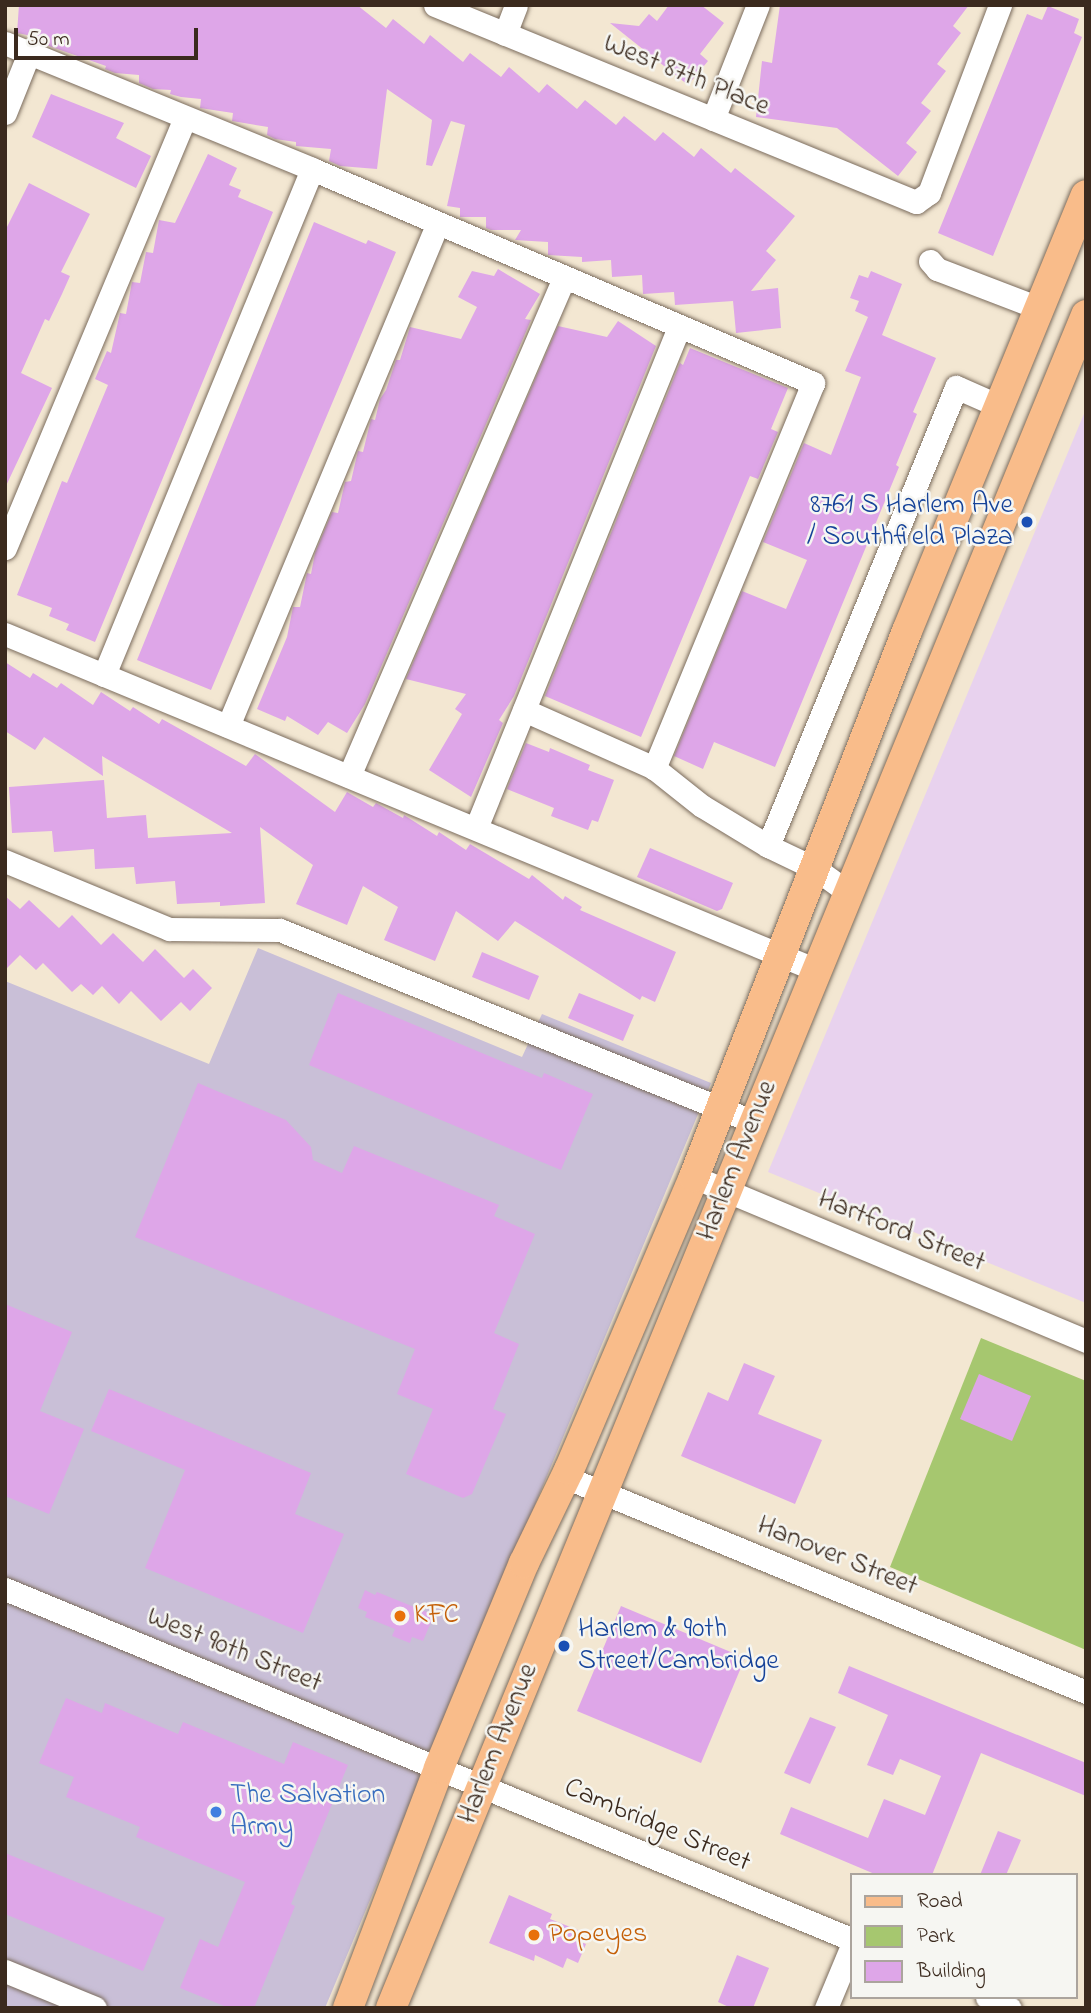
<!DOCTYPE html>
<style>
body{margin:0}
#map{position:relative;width:1091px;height:2013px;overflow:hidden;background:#f3e7d2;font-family:"Indie Flower",sans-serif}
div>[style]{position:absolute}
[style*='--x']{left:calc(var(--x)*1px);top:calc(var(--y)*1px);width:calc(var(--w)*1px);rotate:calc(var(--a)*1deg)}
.built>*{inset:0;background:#e8d2ee}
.industrial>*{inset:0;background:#c9bfd7}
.green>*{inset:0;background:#a6c76f}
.building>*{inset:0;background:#dea6e8}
.roads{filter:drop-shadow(0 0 2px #7b6c5d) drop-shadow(0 0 2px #7b6c5d)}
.minor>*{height:23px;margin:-11.5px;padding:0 11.5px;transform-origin:11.5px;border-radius:11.5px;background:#fff}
.major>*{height:30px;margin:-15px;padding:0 15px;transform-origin:15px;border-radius:15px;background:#f9bc8a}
.dots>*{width:19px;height:19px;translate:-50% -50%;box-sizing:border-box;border:4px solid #f6f6f2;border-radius:50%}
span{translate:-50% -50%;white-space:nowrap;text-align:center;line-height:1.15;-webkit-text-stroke:5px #f6f6f2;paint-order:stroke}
.street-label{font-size:28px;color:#3b2a1e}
.transit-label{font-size:28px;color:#164399}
.right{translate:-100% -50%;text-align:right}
.left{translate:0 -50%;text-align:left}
.food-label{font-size:28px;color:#c56008}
.shop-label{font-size:28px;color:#366cbe}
.frame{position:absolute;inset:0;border:7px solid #3b2a1e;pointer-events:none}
.legend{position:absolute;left:850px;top:1873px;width:228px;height:126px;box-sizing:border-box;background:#f6f6f2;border:2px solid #aba49d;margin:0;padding:9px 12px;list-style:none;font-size:21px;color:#3b2a1e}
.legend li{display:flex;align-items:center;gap:14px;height:35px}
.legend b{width:35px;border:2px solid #aba49d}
.scale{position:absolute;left:14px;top:28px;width:184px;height:32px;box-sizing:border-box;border:4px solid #3b2a1e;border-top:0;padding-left:9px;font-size:21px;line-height:24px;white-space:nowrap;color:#3b2a1e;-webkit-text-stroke:5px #f6f6f2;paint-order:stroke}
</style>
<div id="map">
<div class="built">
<i style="clip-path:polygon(1086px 409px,1086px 1303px,768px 1172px)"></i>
</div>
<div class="industrial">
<i style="clip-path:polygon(258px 948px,522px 1057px,542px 1014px,711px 1083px,325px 2008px,5px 2008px,5px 981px,209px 1064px)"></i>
</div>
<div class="green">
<i style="clip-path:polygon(981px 1338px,1086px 1381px,1086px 1650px,890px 1567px)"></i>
</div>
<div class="building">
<i style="clip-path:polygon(19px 5px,357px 5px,386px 28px,393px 19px,424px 44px,430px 35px,463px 62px,470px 53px,501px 77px,509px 67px,539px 93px,547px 84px,577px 109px,585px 100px,616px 125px,624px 116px,655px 141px,663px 132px,694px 157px,701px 148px,731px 173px,735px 168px,795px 216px,766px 251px,776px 260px,751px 291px,778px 288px,781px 328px,736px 333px,733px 301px,675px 305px,674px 292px,643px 294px,642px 275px,612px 277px,611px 260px,582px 262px,582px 257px,548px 255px,548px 242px,515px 240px,521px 230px,491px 230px,486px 228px,486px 217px,460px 217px,460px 208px,447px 206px,465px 125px,451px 121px,432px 166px,426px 165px,432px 120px,387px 89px,377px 169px,340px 166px,329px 161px,331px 149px,296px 146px,296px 142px,275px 139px,267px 135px,268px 127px,232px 121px,233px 113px,200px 108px,201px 99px,181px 97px,170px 94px,171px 90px,153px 89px,139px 83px,139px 75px,115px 73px,105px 69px,106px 66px,46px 45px,47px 39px,17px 33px)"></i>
<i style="clip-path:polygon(669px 5px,701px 5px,724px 23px,700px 54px,708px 61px,688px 85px,610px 23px,639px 26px,649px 14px,657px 21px)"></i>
<i style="clip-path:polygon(780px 5px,969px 5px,953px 26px,961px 33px,937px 64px,946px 71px,921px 103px,931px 111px,906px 143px,917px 152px,898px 176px,837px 128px,756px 117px,762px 61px,772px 63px)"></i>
<i style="clip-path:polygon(1048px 6px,1079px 19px,1074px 33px,1082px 37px,993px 256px,938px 233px,1027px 14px,1042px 20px)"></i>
<i style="clip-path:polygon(51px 94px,124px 123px,116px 138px,151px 156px,136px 188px,32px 137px)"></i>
<i style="clip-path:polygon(208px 154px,237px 168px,229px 185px,241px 190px,238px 197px,273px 212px,95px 642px,66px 630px,69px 624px,49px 616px,52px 608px,17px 595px,62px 481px,67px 483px,108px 385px,95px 379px,107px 351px,111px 353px,120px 313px,126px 314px,132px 282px,140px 283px,146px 252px,153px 253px,159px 220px,175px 223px)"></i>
<i style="clip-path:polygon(29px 183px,90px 214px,61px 272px,70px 276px,62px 294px,49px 321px,45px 319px,21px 373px,52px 388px,5px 488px,5px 231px)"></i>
<i style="clip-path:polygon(314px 222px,366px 244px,368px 240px,396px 252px,211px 690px,137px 660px)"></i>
<i style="clip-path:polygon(498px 269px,540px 294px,525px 319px,531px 320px,365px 704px,347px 733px,328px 722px,318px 735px,287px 716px,285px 721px,257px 709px,287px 637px,293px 607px,300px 607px,307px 573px,311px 574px,315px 553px,332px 512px,338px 513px,345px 482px,351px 481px,358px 451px,363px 452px,370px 423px,371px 419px,375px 420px,380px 399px,386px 390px,396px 360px,400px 360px,410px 327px,461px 339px,477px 307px,458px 297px,472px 271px,494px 276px)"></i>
<i style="clip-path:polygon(871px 271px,902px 284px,882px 335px,936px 358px,913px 412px,917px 414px,896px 465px,899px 467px,775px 767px,714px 742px,703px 769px,674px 756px,742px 591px,786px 609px,807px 560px,763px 542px,804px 443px,831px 455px,861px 377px,845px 371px,868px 317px,855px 311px,859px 301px,850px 298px,859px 275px,868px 278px)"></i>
<i style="clip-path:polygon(618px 321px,656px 346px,514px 696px,499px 720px,503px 723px,471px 797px,429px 770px,462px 714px,455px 709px,466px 694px,406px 679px,558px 326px,607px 337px)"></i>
<i style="clip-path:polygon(690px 348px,788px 388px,771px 429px,778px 432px,758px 479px,750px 476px,641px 737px,545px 696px,680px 363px,683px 365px)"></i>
<i style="clip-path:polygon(5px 662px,30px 678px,33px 673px,57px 688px,61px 683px,93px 705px,101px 692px,130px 711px,133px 707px,159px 724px,162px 719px,246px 766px,255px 754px,335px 812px,347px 792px,373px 807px,376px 803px,403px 818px,404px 815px,437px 836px,439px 832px,466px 850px,470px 844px,529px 879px,532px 875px,563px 900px,565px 896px,582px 907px,580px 910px,676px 952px,655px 1002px,642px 996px,640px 1000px,515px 921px,498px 941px,456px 911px,435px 961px,384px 940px,398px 907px,363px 886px,347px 925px,296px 904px,313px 865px,260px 827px,265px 903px,220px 906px,220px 902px,177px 904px,175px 881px,136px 884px,134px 867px,95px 869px,94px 849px,54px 852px,52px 831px,12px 833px,9px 787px,104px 780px,107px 818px,146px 815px,148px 838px,232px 833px,102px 756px,103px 776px,44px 737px,35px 750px,5px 731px)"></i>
<i style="clip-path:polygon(526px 743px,549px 752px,550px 748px,590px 765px,588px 770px,614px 780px,598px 822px,592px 820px,588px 830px,551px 816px,554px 808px,507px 789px)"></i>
<i style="clip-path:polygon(650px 848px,733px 883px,722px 909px,717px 911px,637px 877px)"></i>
<i style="clip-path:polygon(5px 896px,20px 909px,29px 900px,59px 928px,72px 915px,101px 945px,113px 933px,143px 962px,155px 949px,184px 978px,193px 969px,212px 988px,190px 1011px,181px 1002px,161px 1021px,131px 991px,119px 1004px,102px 986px,93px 995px,81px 984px,72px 992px,43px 963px,36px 970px,20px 955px,5px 970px)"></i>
<i style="clip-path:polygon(482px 952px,539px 976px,529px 1000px,472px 977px)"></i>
<i style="clip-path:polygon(338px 993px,542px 1078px,544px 1073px,593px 1094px,561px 1170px,309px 1065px)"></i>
<i style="clip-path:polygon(579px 993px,634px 1015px,623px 1041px,568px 1018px)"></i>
<i style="clip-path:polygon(198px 1083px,286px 1120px,311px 1147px,313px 1160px,342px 1173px,354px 1146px,499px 1205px,494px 1216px,535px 1234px,494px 1333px,519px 1344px,493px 1409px,506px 1414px,472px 1494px,463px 1498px,406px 1474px,433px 1409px,397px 1394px,415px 1349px,135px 1237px)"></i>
<i style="clip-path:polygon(5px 1304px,72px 1332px,40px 1411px,84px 1429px,49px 1514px,5px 1496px)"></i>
<i style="clip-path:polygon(744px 1363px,775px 1376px,758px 1414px,822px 1440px,795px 1504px,681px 1456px,708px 1392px,728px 1401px)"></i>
<i style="clip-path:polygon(979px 1374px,1031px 1396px,1012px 1441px,960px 1419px)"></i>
<i style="clip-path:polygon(109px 1389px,311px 1473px,295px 1514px,344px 1534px,303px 1633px,145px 1568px,185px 1470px,91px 1431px)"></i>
<i style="clip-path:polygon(365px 1590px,375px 1595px,377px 1592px,434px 1615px,423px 1641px,412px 1637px,410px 1643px,392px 1636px,395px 1629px,365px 1617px,367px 1612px,358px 1608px)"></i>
<i style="clip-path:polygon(621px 1606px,745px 1658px,701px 1763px,577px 1711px)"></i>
<i style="clip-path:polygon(849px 1666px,1086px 1763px,1086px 1796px,981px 1753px,932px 1875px,877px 1875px,780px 1834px,791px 1807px,868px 1838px,884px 1799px,925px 1815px,941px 1776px,900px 1759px,893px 1775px,867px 1765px,888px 1715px,838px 1693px)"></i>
<i style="clip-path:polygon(66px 1698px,102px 1713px,105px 1703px,178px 1734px,183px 1722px,284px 1764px,293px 1742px,348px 1765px,291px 1904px,295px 1906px,254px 2008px,229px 2008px,180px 1988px,200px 1939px,218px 1947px,245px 1882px,136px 1837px,140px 1827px,66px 1797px,74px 1777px,39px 1763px)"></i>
<i style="clip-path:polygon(810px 1717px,836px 1727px,810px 1784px,784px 1773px)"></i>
<i style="clip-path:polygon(998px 1831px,1021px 1840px,1006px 1875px,980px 1875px)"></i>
<i style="clip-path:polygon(5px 1853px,165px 1918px,143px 1971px,5px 1914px)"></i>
<i style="clip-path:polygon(509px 1895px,552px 1914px,550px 1919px,578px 1930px,574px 1939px,586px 1944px,578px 1963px,567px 1958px,563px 1968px,535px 1955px,534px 1961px,489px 1943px)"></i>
<i style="clip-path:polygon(737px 1955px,769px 1968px,753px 2008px,731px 2008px,718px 2002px)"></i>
</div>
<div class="roads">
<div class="minor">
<i style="--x:435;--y:5;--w:520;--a:22.27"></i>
<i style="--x:916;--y:202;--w:16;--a:-35"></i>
<i style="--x:929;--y:193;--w:201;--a:-69.3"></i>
<i style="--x:505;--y:34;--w:31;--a:-69"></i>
<i style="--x:5;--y:43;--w:332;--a:22.3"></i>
<i style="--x:312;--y:169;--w:545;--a:23.13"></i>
<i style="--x:813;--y:383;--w:417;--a:112.4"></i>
<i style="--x:654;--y:768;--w:61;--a:38.4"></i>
<i style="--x:702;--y:806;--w:77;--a:31.2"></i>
<i style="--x:768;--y:846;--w:53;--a:25.6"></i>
<i style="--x:816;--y:869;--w:41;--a:36"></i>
<i style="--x:5;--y:113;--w:65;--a:-68.2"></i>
<i style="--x:713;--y:119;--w:123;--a:-68.5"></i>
<i style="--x:930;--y:261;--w:11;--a:49"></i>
<i style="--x:937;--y:269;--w:109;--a:20.9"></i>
<i style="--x:5;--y:548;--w:466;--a:-67.3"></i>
<i style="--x:5;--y:634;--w:878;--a:22.5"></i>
<i style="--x:104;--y:675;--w:547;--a:-67.65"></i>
<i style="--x:524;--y:710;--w:142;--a:24"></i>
<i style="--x:228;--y:726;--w:543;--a:-67.36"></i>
<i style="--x:349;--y:776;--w:542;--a:-66.65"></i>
<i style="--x:476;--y:828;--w:541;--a:-67.94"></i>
<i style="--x:768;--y:846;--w:496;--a:-67.7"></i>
<i style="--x:956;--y:387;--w:47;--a:23.8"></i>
<i style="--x:5;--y:861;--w:178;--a:22.5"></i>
<i style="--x:169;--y:929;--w:111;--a:0.5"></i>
<i style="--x:280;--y:930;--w:511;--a:22.05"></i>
<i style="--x:694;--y:1177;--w:425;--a:22.7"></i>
<i style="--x:565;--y:1477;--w:564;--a:22.42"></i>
<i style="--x:5;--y:1589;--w:916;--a:22.48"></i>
<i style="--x:5;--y:1971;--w:97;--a:22.3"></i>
<i style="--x:987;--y:1997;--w:25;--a:26"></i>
<i style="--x:826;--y:2008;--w:65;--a:-67.4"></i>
</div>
<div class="major">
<i style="--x:348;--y:2008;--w:257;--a:-69.2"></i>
<i style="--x:439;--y:1768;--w:222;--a:-67.5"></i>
<i style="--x:524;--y:1563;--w:103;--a:-64.2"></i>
<i style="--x:569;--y:1470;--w:319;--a:-66.9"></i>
<i style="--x:694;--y:1177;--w:586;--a:-68.69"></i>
<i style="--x:907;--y:631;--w:471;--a:-67.7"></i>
<i style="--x:391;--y:2008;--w:1830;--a:-67.68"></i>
</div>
</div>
<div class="dots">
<i style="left:1027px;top:522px;background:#1a4fb4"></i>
<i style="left:400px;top:1616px;background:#e8710a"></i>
<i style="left:564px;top:1646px;background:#1a4fb4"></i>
<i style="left:216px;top:1812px;background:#3f7fe0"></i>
<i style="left:534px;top:1935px;background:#e8710a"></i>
</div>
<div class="street-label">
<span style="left:686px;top:76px;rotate:22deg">West 87th Place</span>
<span style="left:738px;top:1161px;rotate:-68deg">Harlem Avenue</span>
<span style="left:901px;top:1232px;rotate:22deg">Hartford Street</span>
<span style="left:837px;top:1557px;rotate:22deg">Hanover Street</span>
<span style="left:234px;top:1651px;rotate:22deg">West 90th Street</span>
<span style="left:499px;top:1744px;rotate:-68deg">Harlem Avenue</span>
<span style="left:657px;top:1826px;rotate:23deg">Cambridge Street</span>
</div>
<div class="transit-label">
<span class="right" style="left:1013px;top:522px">8761 S Harlem Ave<br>/ Southfield Plaza</span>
<span class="left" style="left:578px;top:1646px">Harlem &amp; 90th<br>Street/Cambridge</span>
</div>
<div class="food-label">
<span class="left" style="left:414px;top:1616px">KFC</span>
<span class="left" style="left:548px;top:1935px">Popeyes</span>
</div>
<div class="shop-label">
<span class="left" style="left:230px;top:1812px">The Salvation<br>Army</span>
</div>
<div class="frame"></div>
<ul class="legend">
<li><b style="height:9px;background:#f9bc8a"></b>Road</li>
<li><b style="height:19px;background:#a6c76f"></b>Park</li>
<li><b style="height:19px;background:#dea6e8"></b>Building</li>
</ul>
<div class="scale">50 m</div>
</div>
